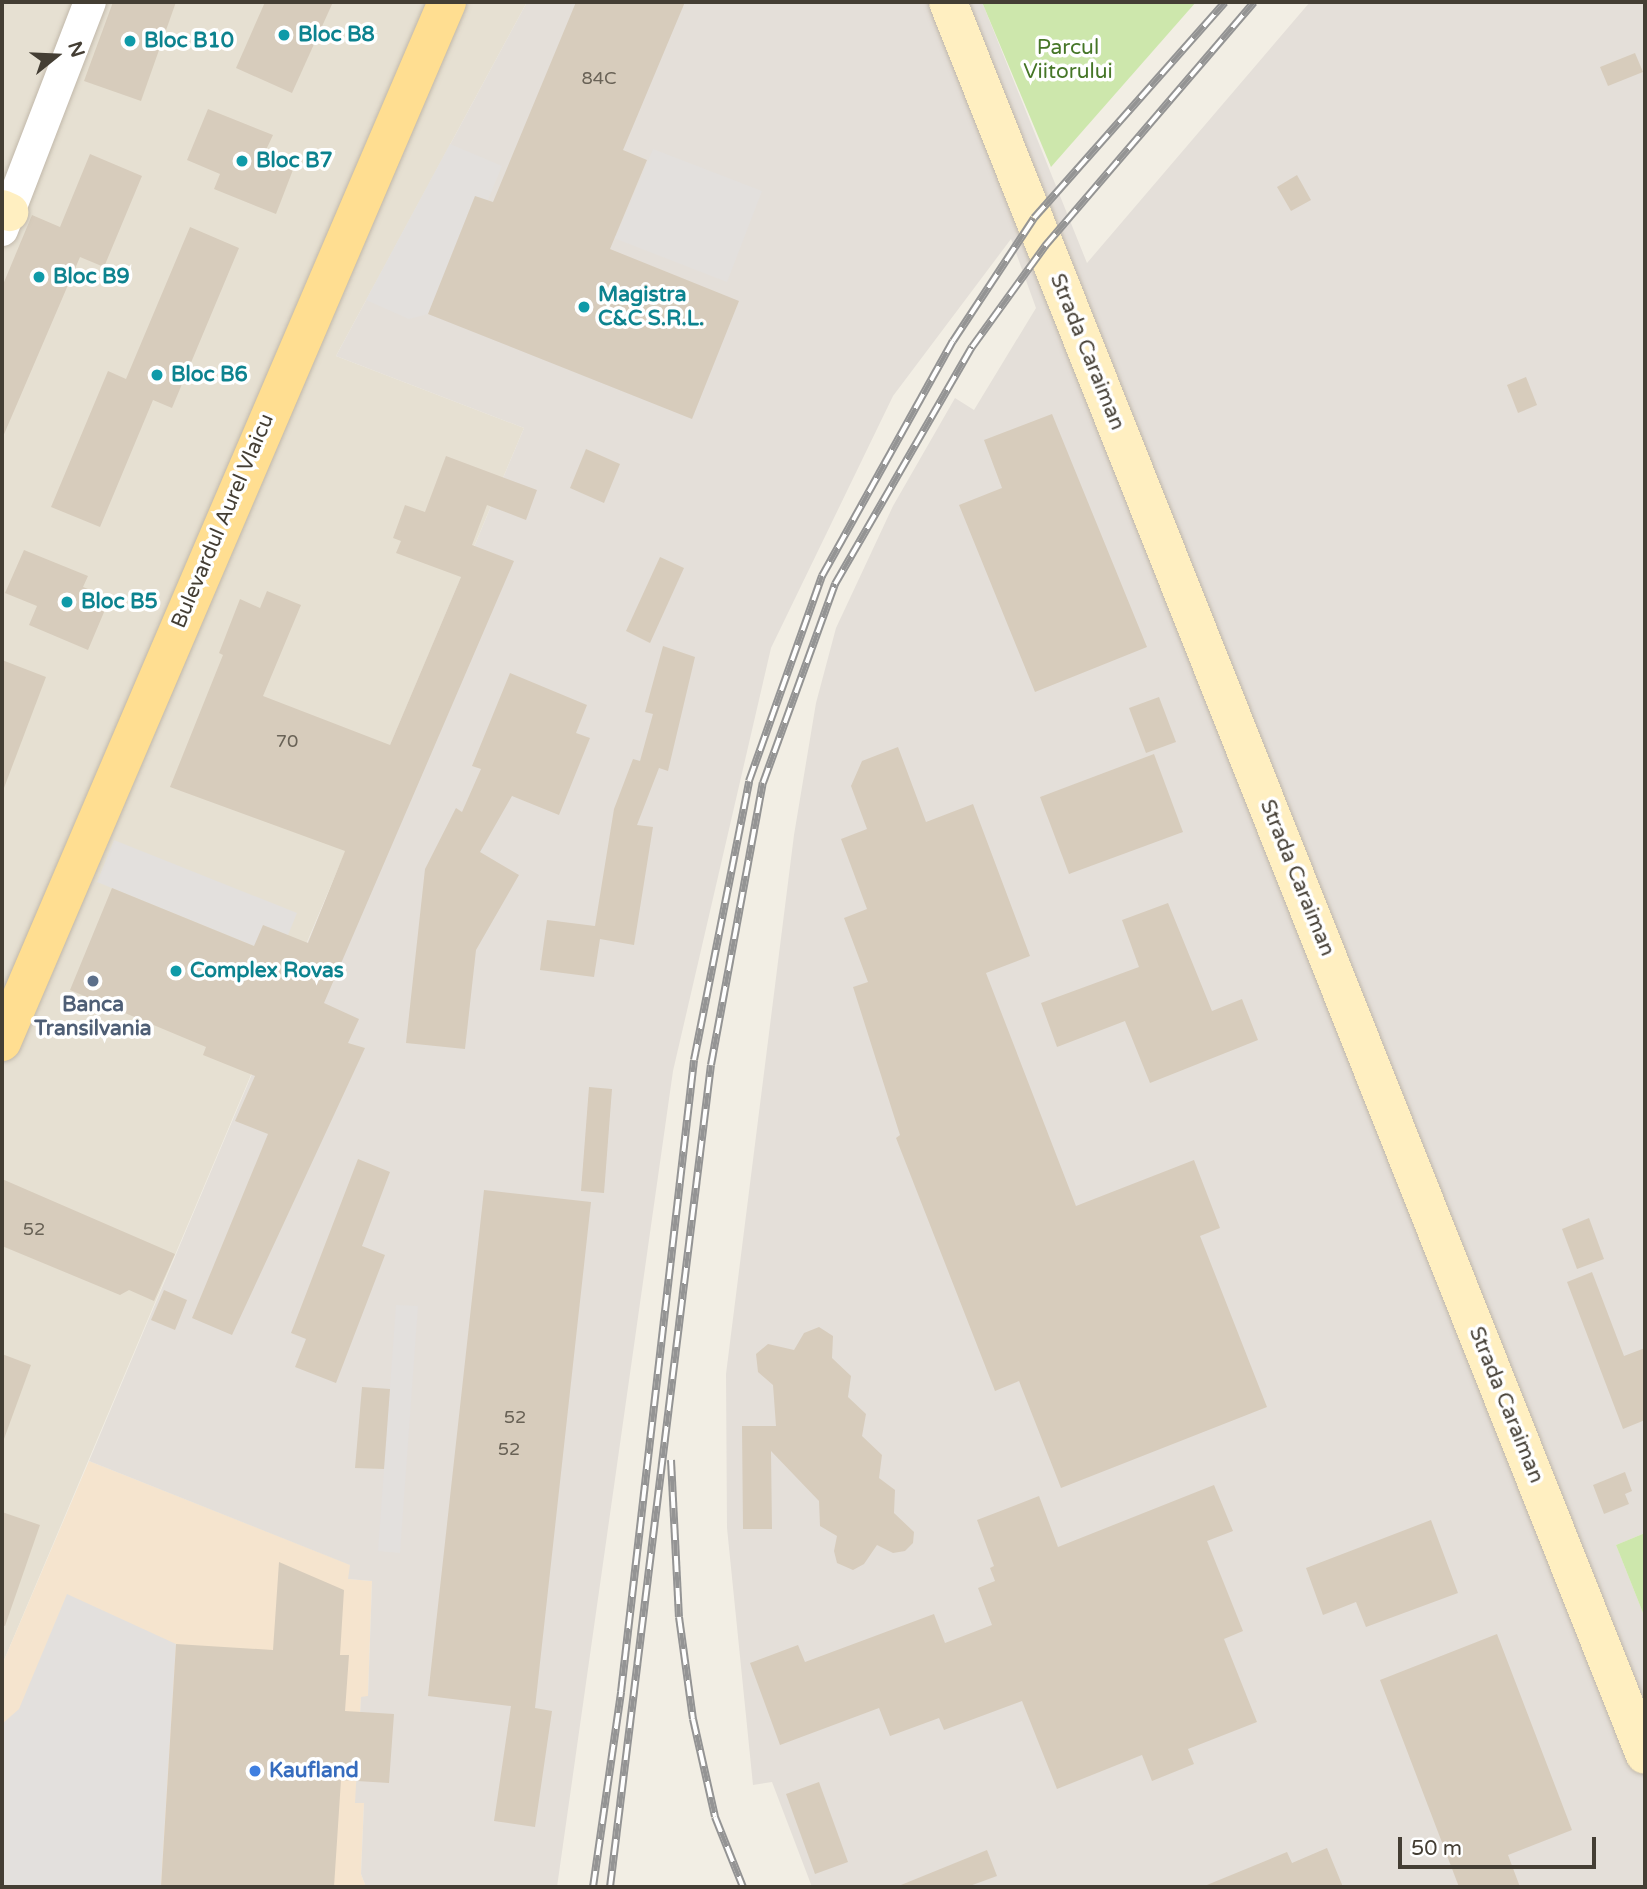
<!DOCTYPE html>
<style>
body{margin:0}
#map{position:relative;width:1647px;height:1889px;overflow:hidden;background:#f2eee4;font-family:"Varela Round",sans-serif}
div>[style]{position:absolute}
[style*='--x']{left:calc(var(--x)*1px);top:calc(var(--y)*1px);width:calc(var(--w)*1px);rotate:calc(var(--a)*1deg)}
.residential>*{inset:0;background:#e6e0d2}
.commercial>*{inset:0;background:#f5e4ce}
.industrial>*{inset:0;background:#e4dfd9}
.green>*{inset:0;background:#cde7ac}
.parking>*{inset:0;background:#e3e0dd}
.building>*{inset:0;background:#d7ccbc}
.roads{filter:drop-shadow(0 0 2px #c1b8aa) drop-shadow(0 0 2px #c1b8aa)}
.street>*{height:32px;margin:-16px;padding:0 16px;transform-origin:16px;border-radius:16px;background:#fff}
.secondary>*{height:38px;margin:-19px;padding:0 19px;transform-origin:19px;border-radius:19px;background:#ffefc1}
.primary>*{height:38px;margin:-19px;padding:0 19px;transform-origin:19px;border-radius:19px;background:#ffde91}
.rail>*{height:8px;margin-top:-4px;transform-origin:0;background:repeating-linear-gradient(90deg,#fff 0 16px,#949494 0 32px);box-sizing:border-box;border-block:2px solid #949494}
.dots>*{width:19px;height:19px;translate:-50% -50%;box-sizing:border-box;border:4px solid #fff;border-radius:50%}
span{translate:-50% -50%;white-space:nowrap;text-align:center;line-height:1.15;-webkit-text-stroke:7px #fff;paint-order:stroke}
.number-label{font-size:18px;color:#696256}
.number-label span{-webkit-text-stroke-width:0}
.culture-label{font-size:21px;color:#0d838f;font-weight:700}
.left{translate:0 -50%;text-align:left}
.park-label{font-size:21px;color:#467627}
.street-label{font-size:21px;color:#443e34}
.service-label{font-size:21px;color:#4e5e75;font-weight:700}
.shop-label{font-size:21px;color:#366cbe;font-weight:700}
.frame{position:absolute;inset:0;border:4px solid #443e34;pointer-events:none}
.north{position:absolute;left:21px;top:21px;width:70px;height:70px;-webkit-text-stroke:5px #fff;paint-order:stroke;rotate:72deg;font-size:19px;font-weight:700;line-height:28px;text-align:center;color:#443e34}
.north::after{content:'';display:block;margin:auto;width:24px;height:32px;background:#443e34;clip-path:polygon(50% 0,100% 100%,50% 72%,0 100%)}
.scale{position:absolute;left:1398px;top:1837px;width:198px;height:32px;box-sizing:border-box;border:4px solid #443e34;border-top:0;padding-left:9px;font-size:21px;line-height:24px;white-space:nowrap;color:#443e34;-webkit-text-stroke:5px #fff;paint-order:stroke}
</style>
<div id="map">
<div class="residential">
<i style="clip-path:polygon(2px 2px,527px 2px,336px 356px,524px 428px,2px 1665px)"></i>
</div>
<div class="commercial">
<i style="clip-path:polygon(89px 1461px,351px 1565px,349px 1579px,372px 1581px,368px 1697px,361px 1697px,356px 1803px,364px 1803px,361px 1874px,366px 1887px,2px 1887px,2px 1665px)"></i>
</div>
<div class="industrial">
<i style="clip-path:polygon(527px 2px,982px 2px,1087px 263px,1310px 2px,1645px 2px,1645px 1533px,1616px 1545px,1645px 1618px,1645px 1887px,812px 1887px,772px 1782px,753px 1785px,727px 1528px,726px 1374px,794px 835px,816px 703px,836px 628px,893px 506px,955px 398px,974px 410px,1036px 308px,1011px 239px,893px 396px,771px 648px,673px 1071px,557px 1887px,366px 1887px,361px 1874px,364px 1803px,355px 1803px,361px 1697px,368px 1696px,372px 1581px,348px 1579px,350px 1565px,89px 1461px,524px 428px,336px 356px)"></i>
</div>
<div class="green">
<i style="clip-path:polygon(982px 2px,1196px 2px,1051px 167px)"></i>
<i style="clip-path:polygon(1645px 1533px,1645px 1618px,1616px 1545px)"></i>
</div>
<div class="parking">
<i style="clip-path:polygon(450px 144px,502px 166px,488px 200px,475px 196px,428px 314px,409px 319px,366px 300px)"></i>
<i style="clip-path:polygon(653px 149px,762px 191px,727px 282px,601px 233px,616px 236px)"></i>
<i style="clip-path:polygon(114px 840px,297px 913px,288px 935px,254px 946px,97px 882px)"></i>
<i style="clip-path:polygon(396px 1305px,418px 1306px,400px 1553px,378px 1551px)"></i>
<i style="clip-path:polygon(67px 1594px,176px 1644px,161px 1886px,2px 1887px,2px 1724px,19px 1709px)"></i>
</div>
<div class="building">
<i style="clip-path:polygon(113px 2px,176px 2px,141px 101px,84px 81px)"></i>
<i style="clip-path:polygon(265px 2px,333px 2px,292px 93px,236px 68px)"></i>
<i style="clip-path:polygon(576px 2px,685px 2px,623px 150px,647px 160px,610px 249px,739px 301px,692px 419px,428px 314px,475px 196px,493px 202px)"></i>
<i style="clip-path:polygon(1635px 53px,1643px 72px,1608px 86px,1600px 67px)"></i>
<i style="clip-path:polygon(208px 109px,273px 135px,266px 150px,296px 162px,276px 214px,214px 189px,220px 174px,187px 160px)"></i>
<i style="clip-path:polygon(90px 154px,142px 176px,104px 267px,80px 257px,2px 439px,2px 287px,32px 215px,60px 227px)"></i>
<i style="clip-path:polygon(1297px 175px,1311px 200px,1291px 211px,1277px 187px)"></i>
<i style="clip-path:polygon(190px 227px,239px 248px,172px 408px,153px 400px,100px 527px,51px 507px,108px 371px,126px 379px)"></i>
<i style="clip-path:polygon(1526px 377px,1537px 405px,1518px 413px,1507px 385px)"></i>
<i style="clip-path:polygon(1052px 414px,1147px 647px,1035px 692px,959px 505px,1002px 488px,984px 440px)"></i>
<i style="clip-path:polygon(586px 449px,620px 464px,604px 503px,570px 488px)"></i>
<i style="clip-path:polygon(446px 456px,537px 490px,526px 520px,487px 505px,472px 545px,514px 561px,324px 1003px,359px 1019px,348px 1043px,365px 1048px,232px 1335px,192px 1318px,268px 1134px,235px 1121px,255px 1076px,203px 1055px,206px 1047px,70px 990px,112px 888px,254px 946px,263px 925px,308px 943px,345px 851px,170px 787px,223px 655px,219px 653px,240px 599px,260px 608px,267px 591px,301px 605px,263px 696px,390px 745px,461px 577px,396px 553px,401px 541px,393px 538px,405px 505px,425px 512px)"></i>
<i style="clip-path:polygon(24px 550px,88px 576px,83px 587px,110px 598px,88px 650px,29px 625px,37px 606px,5px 593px)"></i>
<i style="clip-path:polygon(660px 557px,684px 568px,650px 643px,626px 631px)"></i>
<i style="clip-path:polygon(663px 646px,695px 657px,668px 771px,659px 768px,637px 825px,653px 827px,634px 945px,600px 939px,594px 977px,540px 970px,547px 920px,595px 926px,614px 809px,633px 759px,640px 761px,653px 714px,645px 712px)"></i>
<i style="clip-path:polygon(2px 660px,46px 677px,4px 788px,2px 788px)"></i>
<i style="clip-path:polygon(510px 673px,587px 705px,576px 733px,590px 738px,559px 815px,512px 796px,480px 852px,519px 875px,476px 950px,465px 1049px,406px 1043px,425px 869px,456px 808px,462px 812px,481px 769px,472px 766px)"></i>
<i style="clip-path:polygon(1159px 697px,1176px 742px,1146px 753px,1129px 708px)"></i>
<i style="clip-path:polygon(898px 747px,926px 822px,973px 804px,1030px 956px,986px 973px,1076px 1206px,1194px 1160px,1220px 1228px,1200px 1236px,1267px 1407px,1061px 1488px,1019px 1381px,995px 1391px,896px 1138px,900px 1135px,853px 987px,868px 982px,844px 918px,867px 909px,841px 839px,867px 829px,851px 786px,862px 761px)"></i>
<i style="clip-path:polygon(1154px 754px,1183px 832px,1069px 874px,1040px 797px)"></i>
<i style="clip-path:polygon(1168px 903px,1212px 1011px,1242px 999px,1258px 1040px,1150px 1083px,1125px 1021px,1057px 1047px,1041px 1003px,1139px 967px,1122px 920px)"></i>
<i style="clip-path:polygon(589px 1087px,612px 1089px,604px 1193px,581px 1191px)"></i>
<i style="clip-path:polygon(358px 1159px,390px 1172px,362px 1246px,385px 1255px,336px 1383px,295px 1367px,306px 1339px,291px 1333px)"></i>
<i style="clip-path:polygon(2px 1179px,175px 1254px,154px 1301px,129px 1290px,120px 1295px,2px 1246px)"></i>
<i style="clip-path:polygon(484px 1190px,591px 1202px,535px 1708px,552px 1711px,535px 1827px,494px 1821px,511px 1706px,428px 1696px)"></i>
<i style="clip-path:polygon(1589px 1218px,1604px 1259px,1577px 1269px,1562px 1229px)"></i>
<i style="clip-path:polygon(1592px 1272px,1624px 1356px,1645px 1348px,1645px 1420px,1623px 1429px,1567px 1282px)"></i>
<i style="clip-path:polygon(164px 1290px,187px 1300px,175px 1330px,151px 1320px)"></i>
<i style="clip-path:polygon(819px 1327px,833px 1336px,832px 1358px,851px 1376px,848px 1397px,866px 1414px,862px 1436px,882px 1455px,879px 1478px,895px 1490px,894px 1513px,914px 1532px,913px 1543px,905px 1551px,893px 1553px,877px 1545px,864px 1564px,853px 1570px,837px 1563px,834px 1551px,837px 1536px,820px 1526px,819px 1501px,771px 1451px,772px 1529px,743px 1529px,742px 1426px,776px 1426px,773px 1385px,758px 1372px,756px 1354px,768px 1344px,794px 1350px,804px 1333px)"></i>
<i style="clip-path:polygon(2px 1354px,31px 1365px,4px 1439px,2px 1438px)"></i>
<i style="clip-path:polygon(362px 1387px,390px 1389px,384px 1469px,355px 1468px)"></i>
<i style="clip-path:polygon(1625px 1472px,1632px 1491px,1625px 1494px,1629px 1504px,1604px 1514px,1593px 1485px)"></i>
<i style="clip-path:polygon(1214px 1485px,1233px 1531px,1207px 1541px,1243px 1631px,1224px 1639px,1257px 1722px,1188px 1749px,1194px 1764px,1152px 1781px,1142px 1755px,1057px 1789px,1022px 1701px,944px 1730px,939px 1718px,890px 1736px,879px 1708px,780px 1745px,750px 1663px,798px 1645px,805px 1662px,934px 1614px,945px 1643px,992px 1625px,978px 1588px,995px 1581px,990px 1568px,994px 1566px,977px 1520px,1039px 1496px,1058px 1547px)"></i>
<i style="clip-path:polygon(2px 1512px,40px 1525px,5px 1626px,2px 1625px)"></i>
<i style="clip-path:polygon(1431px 1520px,1458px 1593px,1366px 1627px,1356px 1602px,1323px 1615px,1306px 1568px)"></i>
<i style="clip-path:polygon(279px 1562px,344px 1590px,340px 1655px,349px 1655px,345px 1711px,394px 1714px,389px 1783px,341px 1780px,334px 1887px,161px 1887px,176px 1644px,273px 1650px)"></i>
<i style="clip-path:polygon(1497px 1634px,1572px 1830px,1508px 1855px,1520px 1887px,1459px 1887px,1380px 1680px)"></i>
<i style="clip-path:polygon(819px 1782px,848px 1862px,815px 1874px,786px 1794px)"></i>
<i style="clip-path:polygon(1327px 1848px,1343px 1887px,1202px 1887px,1287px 1852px,1292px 1863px)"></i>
<i style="clip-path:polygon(987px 1850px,997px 1876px,967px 1887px,896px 1887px)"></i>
</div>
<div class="roads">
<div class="street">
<i style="--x:2;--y:230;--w:244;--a:-68.9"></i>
</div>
<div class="secondary">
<i style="--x:948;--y:2;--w:1886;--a:68.32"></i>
<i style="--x:2;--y:209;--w:8;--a:23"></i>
</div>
<div class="primary">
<i style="--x:2;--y:1042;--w:1131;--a:-66.83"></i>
</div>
</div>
<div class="rail">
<i style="--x:671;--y:1460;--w:157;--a:87.1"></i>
<i style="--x:679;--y:1617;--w:103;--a:82.2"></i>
<i style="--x:693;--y:1719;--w:100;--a:77.3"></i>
<i style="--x:715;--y:1817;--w:75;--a:68.2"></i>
<i style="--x:593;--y:1887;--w:197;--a:-81.8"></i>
<i style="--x:621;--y:1692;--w:636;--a:-83.41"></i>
<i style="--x:694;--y:1060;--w:284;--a:-78.8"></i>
<i style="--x:749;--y:781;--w:218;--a:-70.4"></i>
<i style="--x:822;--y:576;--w:269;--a:-60.9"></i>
<i style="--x:953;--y:341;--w:147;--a:-56.6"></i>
<i style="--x:1034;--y:218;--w:288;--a:-48.5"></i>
<i style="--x:610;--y:1887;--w:828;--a:-83"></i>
<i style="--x:711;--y:1065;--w:287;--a:-79.6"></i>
<i style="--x:763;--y:783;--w:212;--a:-70.1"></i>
<i style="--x:835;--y:584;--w:274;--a:-60"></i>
<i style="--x:972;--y:347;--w:125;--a:-54.1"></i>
<i style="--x:1045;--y:246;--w:321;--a:-49.4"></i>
</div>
<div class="dots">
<i style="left:284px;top:35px;background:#0f9aa8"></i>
<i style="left:130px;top:41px;background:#0f9aa8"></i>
<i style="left:242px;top:161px;background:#0f9aa8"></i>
<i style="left:39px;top:277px;background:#0f9aa8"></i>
<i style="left:584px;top:307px;background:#0f9aa8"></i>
<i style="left:157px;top:375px;background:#0f9aa8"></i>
<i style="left:67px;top:602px;background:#0f9aa8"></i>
<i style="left:176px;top:971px;background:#0f9aa8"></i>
<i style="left:93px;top:981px;background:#5c6f8a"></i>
<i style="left:255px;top:1771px;background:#3f7fe0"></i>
</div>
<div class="number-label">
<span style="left:599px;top:78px">84C</span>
<span style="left:287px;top:741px">70</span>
<span style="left:34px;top:1229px">52</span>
<span style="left:515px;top:1417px">52</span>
<span style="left:509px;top:1449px">52</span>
</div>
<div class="culture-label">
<span class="left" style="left:298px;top:35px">Bloc B8</span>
<span class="left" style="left:144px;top:41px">Bloc B10</span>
<span class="left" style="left:256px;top:161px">Bloc B7</span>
<span class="left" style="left:53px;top:277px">Bloc B9</span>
<span class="left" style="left:598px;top:307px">Magistra<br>C&amp;C S.R.L.</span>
<span class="left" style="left:171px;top:375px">Bloc B6</span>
<span class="left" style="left:81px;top:602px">Bloc B5</span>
<span class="left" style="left:190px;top:971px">Complex Rovas</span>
</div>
<div class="park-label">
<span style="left:1068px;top:60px">Parcul<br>Viitorului</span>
</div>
<div class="street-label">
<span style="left:1087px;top:352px;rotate:68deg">Strada Caraiman</span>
<span style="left:223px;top:521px;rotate:-67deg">Bulevardul Aurel Vlaicu</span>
<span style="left:1297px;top:878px;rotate:68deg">Strada Caraiman</span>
<span style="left:1506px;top:1405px;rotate:68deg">Strada Caraiman</span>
</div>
<div class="service-label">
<span style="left:93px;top:1017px">Banca<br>Transilvania</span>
</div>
<div class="shop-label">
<span class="left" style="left:269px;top:1771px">Kaufland</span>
</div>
<div class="frame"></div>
<div class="north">N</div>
<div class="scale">50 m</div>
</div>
